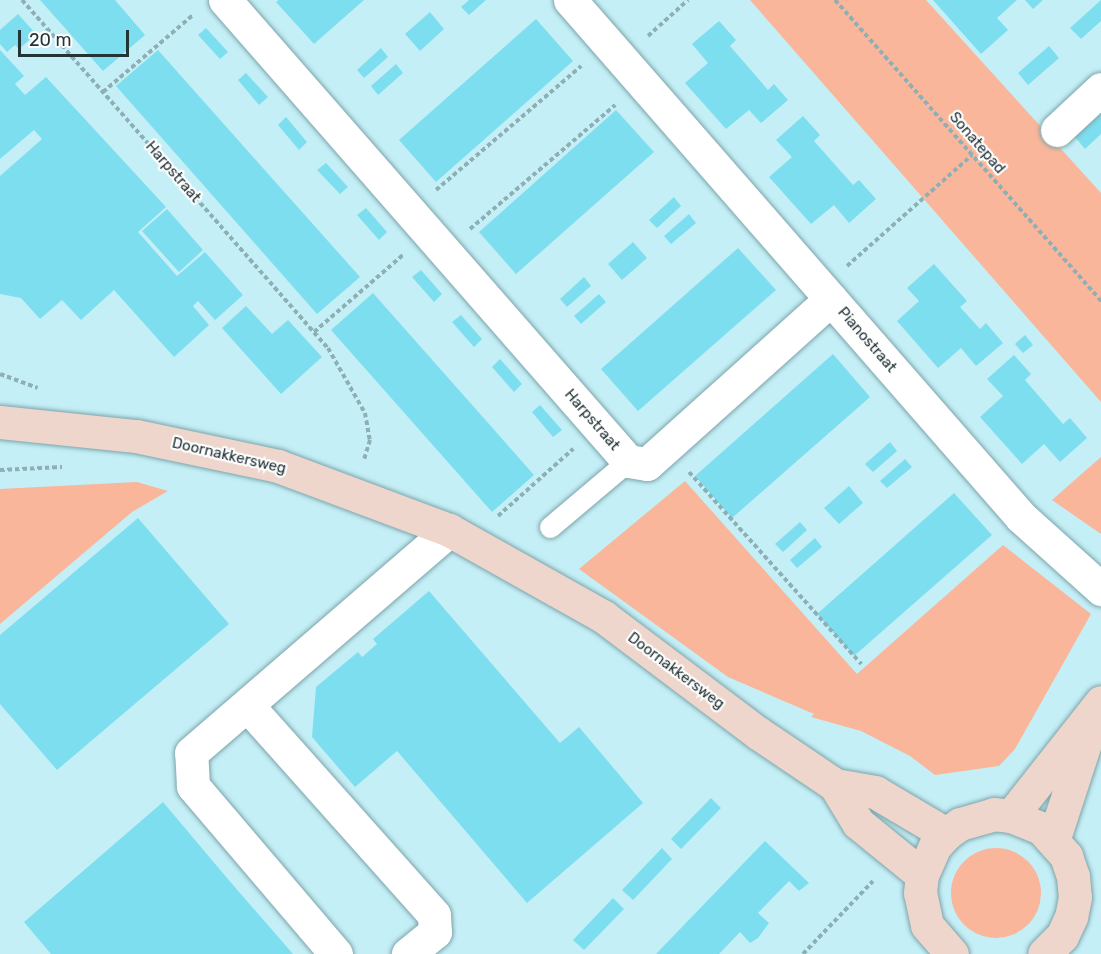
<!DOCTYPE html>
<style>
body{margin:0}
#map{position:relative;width:1101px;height:954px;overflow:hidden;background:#c5eff6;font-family:Rubik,sans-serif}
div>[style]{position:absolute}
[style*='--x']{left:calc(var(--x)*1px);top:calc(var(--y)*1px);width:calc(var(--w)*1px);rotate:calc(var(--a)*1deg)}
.green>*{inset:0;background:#f9b69a}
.round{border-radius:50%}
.building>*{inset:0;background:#7ddeef}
.path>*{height:4px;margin-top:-2px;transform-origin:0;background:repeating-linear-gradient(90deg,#8eb0b5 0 4.5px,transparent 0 7.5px)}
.roads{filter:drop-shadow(0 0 2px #7ca4ab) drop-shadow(0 0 2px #7ca4ab)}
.lane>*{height:21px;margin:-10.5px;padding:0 10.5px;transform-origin:10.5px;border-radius:10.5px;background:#fff}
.street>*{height:33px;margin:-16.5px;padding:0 16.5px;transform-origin:16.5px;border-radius:16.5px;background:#fff}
.secondary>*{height:33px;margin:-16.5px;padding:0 16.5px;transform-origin:16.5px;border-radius:16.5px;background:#eed6cc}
span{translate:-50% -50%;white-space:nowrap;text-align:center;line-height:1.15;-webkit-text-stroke:4.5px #fff;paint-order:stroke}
.street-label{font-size:15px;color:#233336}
.scale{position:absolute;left:18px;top:30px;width:111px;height:27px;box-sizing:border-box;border:3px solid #233336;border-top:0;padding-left:8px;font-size:18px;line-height:21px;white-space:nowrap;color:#233336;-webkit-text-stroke:4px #fff;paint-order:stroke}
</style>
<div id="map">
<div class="green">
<i style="clip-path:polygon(750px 0,926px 0,1101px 193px,1101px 402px)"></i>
<i style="clip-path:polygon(1101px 457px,1101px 534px,1052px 500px)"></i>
<i style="clip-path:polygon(685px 481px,857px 674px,1003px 545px,1091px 614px,1015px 749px,999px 766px,935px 775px,910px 756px,861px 731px,811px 717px,814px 714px,728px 677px,579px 569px)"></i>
<i style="clip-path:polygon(137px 482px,168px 491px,132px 512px,0 624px,0 489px)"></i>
<i class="round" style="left:951px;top:848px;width:90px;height:90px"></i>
</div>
<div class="building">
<i style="clip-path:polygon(40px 0,115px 0,145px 35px,103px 71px)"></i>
<i style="clip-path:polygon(279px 0,364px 0,314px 44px,276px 2px)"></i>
<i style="clip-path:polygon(469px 0,486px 0,469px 15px,461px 7px)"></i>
<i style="clip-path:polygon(933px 0,1017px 0,997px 18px,1008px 30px,981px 54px)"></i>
<i style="clip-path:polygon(1025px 0,1043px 0,1033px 9px)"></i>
<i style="clip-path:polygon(1101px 0,1101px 21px,1081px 39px,1070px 28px)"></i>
<i style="clip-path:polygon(430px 12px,444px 29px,420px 51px,405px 34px)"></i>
<i style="clip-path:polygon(18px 14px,36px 34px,19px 49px,15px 45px,7px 52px,0 44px,0 30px)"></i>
<i style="clip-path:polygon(536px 19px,573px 61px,436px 182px,399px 140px)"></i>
<i style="clip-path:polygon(719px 21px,736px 40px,730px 46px,768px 90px,774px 84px,788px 100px,761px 123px,749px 110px,726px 129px,685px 83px,708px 63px,692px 44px)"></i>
<i style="clip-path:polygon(206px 28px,228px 52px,220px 59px,198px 35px)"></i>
<i style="clip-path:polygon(1049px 46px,1059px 58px,1028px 85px,1018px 73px)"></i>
<i style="clip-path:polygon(381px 48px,388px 57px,364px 78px,357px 70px)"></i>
<i style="clip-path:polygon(0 50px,24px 76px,15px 84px,25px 95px,46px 77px,166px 207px,138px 232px,177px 276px,205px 252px,243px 295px,215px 320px,198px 301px,193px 306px,209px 325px,174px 357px,114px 290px,81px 320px,62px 300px,40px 319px,21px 298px,0 294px,0 176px,42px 139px,34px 130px,0 159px)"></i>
<i style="clip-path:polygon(158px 50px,360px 277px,317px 314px,116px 86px)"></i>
<i style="clip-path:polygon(396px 64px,403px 73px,378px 95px,371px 86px)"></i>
<i style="clip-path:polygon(246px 73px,268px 97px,259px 105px,238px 80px)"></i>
<i style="clip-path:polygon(616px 110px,654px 152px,516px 274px,479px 232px)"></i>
<i style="clip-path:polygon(1101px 114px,1101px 134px,1085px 149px,1075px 137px)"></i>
<i style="clip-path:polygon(803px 116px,820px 135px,814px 141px,853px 185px,859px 180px,876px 199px,849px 223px,834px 205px,811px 224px,769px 177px,792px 157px,776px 140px)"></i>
<i style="clip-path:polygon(286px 117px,307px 142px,299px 150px,278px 125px)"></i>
<i style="clip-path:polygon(326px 163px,348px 187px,340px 194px,317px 170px)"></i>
<i style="clip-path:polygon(674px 197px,681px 206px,657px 228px,649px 220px)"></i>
<i style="clip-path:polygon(366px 208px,387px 232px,379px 240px,357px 215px)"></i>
<i style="clip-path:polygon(167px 209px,203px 250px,179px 272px,142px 231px)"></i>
<i style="clip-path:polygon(689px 214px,696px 223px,671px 244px,664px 236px)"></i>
<i style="clip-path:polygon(633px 242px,647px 258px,622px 280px,608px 264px)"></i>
<i style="clip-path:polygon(738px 248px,776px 290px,638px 411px,601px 369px)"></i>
<i style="clip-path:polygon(934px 264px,967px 301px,960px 307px,980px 329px,986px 323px,1003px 343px,976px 366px,961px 348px,938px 368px,897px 321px,919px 301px,907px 288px)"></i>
<i style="clip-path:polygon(421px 270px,442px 294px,434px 302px,412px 277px)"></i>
<i style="clip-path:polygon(584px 277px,591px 286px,567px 307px,560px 299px)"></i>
<i style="clip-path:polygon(373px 293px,534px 475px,492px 512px,331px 330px)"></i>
<i style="clip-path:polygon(599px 294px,606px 302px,581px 324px,574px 316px)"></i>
<i style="clip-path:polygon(246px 306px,272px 334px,288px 320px,322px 357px,281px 394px,222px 328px)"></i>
<i style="clip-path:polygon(461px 315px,482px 339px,474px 347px,452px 322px)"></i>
<i style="clip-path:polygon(1025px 335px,1033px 345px,1023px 353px,1015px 344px)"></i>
<i style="clip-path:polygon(833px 354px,870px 397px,732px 518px,695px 476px)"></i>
<i style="clip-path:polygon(1014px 355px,1031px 374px,1025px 380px,1063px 424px,1070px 418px,1087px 438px,1060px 462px,1044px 444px,1022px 464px,980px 417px,1003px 396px,987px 379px)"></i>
<i style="clip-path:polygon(500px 359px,522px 384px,514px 392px,492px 367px)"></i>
<i style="clip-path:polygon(540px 405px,562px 430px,553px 437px,532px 412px)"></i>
<i style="clip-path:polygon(890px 442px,897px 451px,873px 472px,865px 464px)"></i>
<i style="clip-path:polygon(905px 459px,912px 467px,887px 488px,880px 481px)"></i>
<i style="clip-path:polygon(849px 486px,863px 503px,839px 524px,824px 508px)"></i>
<i style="clip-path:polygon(954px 493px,992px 535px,854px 656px,817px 614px)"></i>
<i style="clip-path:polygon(138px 518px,229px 624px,57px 770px,0 704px,0 635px)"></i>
<i style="clip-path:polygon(800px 522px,807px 530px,783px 552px,775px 544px)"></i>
<i style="clip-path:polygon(815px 538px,822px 547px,797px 568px,790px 560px)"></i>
<i style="clip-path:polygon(429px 591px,560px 743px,579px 727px,643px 803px,527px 903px,397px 751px,355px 787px,312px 737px,316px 687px,358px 652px,362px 657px,377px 644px,373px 639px)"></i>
<i style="clip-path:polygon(711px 798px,721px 808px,681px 849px,671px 839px)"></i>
<i style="clip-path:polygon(163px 802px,227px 878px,293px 954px,51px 954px,24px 922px)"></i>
<i style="clip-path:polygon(765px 841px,809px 883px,799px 891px,789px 881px,758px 913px,769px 923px,758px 938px,750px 943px,740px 932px,719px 954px,656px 954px)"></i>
<i style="clip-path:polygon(662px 848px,672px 859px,633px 900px,622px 890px)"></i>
<i style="clip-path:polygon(613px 898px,624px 909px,584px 950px,573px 940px)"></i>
</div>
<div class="path">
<i style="--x:22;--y:0;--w:463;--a:48.7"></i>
<i style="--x:328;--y:348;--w:75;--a:60.4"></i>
<i style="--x:365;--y:413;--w:27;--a:80"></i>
<i style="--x:370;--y:440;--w:21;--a:107"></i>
<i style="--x:835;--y:0;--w:402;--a:48.5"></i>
<i style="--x:648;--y:36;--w:54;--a:-42"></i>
<i style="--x:103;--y:92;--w:120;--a:-40.6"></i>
<i style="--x:436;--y:190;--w:191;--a:-40.5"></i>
<i style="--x:470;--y:229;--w:191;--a:-40.5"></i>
<i style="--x:847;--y:266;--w:167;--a:-41.6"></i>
<i style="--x:314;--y:332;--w:118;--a:-40.9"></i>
<i style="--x:0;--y:374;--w:40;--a:20.2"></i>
<i style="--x:0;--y:470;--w:62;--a:-2.8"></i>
<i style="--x:689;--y:472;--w:258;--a:48.1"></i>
<i style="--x:498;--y:516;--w:101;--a:-41.8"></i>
<i style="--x:803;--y:954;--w:101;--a:-46.2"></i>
</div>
<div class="roads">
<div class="lane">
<i style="--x:550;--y:527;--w:102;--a:-40.2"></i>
</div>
<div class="street">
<i style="--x:225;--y:0;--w:612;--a:48.84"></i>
<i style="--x:628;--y:461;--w:19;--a:9"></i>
<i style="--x:647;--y:464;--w:247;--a:-41.9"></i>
<i style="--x:570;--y:0;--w:686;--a:48.9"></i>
<i style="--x:1021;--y:517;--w:108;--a:42"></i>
<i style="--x:1057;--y:130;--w:60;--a:-43"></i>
<i style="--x:247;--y:705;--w:281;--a:48.3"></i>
<i style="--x:434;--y:915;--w:17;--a:87"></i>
<i style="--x:435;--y:932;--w:35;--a:141"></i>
<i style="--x:336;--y:954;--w:221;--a:-130.4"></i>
<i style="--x:193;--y:786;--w:33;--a:-93"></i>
<i style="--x:191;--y:753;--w:341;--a:-40.8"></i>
</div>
<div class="secondary">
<i style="--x:0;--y:422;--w:137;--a:5.9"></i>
<i style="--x:136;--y:436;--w:145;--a:11.9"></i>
<i style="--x:278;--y:466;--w:183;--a:20.5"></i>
<i style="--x:449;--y:530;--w:178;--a:29.3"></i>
<i style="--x:604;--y:617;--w:193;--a:37"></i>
<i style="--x:758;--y:733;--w:93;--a:34"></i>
<i style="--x:835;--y:785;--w:41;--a:9.9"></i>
<i style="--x:875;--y:792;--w:82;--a:30.6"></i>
<i style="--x:835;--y:785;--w:44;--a:58.8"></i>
<i style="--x:858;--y:823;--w:82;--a:39.1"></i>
<i style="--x:1011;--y:816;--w:145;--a:-51.7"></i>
<i style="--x:1054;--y:838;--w:125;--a:-71.9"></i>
<i style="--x:952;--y:954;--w:38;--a:-131"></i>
<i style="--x:927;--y:925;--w:33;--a:-102"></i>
<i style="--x:920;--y:893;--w:18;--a:-84"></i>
<i style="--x:922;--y:875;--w:32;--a:-66"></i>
<i style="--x:935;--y:846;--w:16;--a:-47"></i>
<i style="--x:946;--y:834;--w:17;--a:-36"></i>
<i style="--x:960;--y:824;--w:35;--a:-16"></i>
<i style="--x:994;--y:814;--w:17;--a:7"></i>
<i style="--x:1011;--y:816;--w:32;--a:22"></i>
<i style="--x:1041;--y:828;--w:38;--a:48"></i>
<i style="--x:1066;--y:856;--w:21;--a:71"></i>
<i style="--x:1073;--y:876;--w:21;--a:85"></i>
<i style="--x:1075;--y:897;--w:20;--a:101"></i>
<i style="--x:1071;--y:917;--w:21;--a:115"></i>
<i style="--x:1062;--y:936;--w:25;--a:135"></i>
</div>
</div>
<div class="street-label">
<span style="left:977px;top:143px;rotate:49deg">Sonatepad</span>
<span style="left:173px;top:172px;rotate:49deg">Harpstraat</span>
<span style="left:867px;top:340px;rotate:49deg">Pianostraat</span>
<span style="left:592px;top:420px;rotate:49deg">Harpstraat</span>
<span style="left:229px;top:456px;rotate:13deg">Doornakkersweg</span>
<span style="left:676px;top:671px;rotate:37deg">Doornakkersweg</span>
</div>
<div class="scale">20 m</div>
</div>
